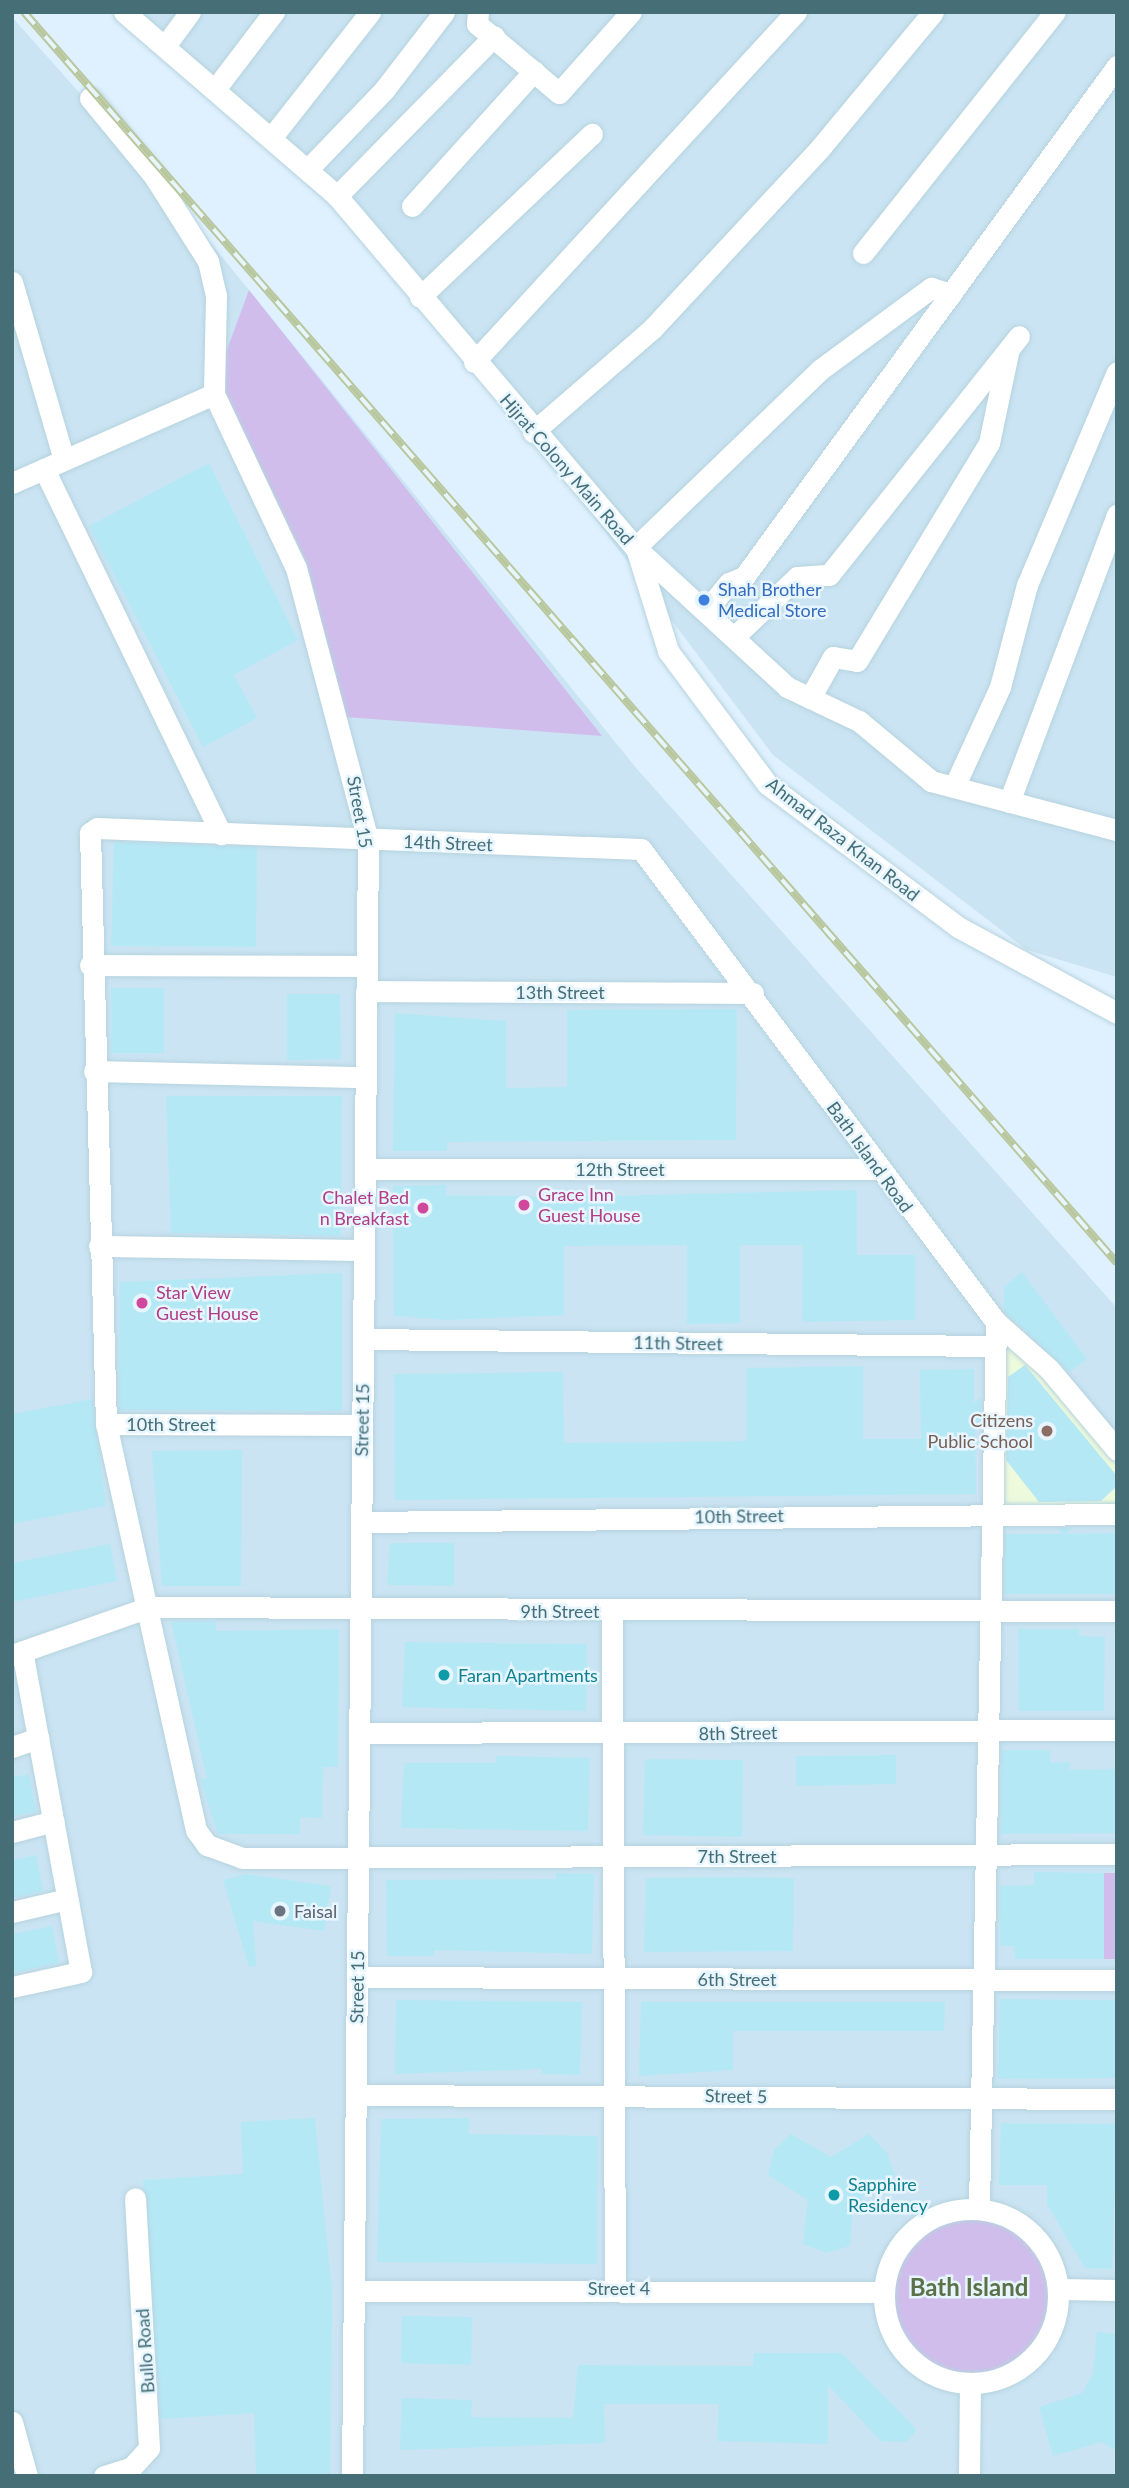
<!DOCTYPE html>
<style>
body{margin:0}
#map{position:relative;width:1129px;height:2488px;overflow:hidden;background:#dff1fe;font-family:Lato,sans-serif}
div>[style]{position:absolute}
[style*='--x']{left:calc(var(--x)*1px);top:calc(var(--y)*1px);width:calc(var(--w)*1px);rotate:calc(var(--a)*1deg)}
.residential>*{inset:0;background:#cae4f3}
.education>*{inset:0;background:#edfadc}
.green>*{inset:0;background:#d0bdec}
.round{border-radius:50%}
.building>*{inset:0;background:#b5e8f5}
.roads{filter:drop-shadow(0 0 2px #b6d3de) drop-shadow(0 0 2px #b6d3de)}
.minor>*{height:21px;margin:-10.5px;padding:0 10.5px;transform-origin:10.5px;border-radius:10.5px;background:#fff}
.minor>.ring{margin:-10.5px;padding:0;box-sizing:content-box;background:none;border:21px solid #fff;border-radius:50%}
.rail>*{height:8px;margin-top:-4px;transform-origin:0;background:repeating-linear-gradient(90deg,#e7f5ff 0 16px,#b9c79e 0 32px);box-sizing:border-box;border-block:2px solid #b9c79e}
.dots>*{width:19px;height:19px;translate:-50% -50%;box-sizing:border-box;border:4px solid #e7f5ff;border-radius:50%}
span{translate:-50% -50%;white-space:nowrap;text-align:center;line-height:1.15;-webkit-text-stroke:5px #e7f5ff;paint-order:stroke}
.street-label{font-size:18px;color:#456e76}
.shop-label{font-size:18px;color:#366cbe}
.left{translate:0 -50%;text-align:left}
.hotel-label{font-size:18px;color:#b23c85}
.right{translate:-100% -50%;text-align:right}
.education-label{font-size:18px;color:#785e54}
.culture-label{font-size:18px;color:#0d838f}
.worship-label{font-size:18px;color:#5b616d}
.district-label{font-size:24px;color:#5d7148;font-weight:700}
.frame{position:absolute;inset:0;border:14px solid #456e76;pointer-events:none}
</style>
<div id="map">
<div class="residential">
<i style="clip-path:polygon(132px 12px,1117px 12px,1117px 977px,1027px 950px,773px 755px,369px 218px)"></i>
<i style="clip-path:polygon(12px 17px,189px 216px,637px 769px,1117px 1308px,1117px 2476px,12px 2476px)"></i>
</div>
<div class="education">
<i style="clip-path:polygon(996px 1322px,1117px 1450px,1117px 1514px,990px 1512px)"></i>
</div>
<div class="green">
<i style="clip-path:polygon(249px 290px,602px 736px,345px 717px,307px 564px,217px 377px)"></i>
<i style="clip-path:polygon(1104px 1873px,1117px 1873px,1117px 1959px,1104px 1959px)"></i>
<i class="round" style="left:884px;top:2209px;width:174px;height:174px"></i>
</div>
<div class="building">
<i style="clip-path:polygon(209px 463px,298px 640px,234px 675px,257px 718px,203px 747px,89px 526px)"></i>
<i style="clip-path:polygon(114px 842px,257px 847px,256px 947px,111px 946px)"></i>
<i style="clip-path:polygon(111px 988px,164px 988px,164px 1053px,111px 1053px)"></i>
<i style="clip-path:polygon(287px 994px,340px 994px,341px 1059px,287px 1060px)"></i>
<i style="clip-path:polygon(737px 1009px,736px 1140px,447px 1142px,447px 1151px,393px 1151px,395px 1013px,506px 1021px,506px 1088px,567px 1087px,567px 1010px)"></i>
<i style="clip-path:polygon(166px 1096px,342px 1096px,341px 1236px,171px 1233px)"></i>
<i style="clip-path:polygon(446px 1185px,446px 1195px,564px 1197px,857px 1190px,857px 1255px,915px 1255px,915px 1320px,802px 1322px,803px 1245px,740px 1245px,740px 1323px,687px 1324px,687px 1245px,564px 1246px,564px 1315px,447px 1320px,394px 1316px,393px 1186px)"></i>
<i style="clip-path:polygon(1022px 1272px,1087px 1359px,1069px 1372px,1004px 1311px,1004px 1287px)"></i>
<i style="clip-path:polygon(342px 1273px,342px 1411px,119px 1410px,120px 1282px)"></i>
<i style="clip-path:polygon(1025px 1365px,1117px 1476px,1117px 1486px,1101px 1501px,1039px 1502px,1006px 1460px,1008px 1377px)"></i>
<i style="clip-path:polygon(863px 1366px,863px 1439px,921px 1439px,920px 1370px,974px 1369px,974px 1403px,981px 1397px,981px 1426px,975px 1419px,976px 1494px,395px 1500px,394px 1374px,563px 1372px,564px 1443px,686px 1442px,747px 1441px,747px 1368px)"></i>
<i style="clip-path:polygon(92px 1399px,106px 1506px,12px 1524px,12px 1414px)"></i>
<i style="clip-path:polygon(242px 1450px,241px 1586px,162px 1586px,152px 1451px)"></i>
<i style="clip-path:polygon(1058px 1528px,1072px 1528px,1065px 1534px,1117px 1533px,1117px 1594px,1004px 1594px,1005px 1534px,1063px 1534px)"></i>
<i style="clip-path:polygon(390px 1543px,454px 1543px,454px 1586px,387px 1585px)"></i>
<i style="clip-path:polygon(110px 1544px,117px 1581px,12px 1602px,12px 1563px)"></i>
<i style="clip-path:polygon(171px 1621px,215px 1621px,216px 1631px,339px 1629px,338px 1767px,323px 1767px,322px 1818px,300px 1817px,300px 1834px,218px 1834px,200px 1779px,207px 1779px)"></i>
<i style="clip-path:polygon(1018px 1629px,1079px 1629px,1079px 1636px,1105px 1637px,1104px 1711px,1019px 1711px)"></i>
<i style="clip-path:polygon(405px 1642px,587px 1644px,586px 1711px,402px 1707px)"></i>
<i style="clip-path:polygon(1002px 1750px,1050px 1750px,1050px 1763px,1070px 1762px,1070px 1770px,1117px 1769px,1117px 1833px,1001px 1834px)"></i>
<i style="clip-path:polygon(896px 1755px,896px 1784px,796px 1786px,796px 1756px)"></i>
<i style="clip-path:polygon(496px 1756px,590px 1758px,588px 1831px,401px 1828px,404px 1763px,496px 1763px)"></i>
<i style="clip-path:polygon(645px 1759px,743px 1760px,742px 1837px,643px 1835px)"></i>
<i style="clip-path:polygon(29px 1774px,36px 1812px,12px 1816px,12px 1777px)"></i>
<i style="clip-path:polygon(36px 1855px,43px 1891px,12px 1898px,12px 1860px)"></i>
<i style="clip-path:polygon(1034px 1872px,1104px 1873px,1104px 1959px,1015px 1959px,1014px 1946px,1000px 1946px,1000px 1886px,1034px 1885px)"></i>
<i style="clip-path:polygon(556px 1873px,594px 1874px,592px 1954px,434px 1950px,434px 1956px,387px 1956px,386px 1880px,556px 1879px)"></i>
<i style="clip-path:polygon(246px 1874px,331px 1886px,324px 1931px,253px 1921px,256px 1966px,249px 1967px,223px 1880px)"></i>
<i style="clip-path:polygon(739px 1877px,794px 1878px,793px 1951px,644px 1952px,646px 1878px)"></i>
<i style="clip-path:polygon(52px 1926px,59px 1963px,12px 1973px,12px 1934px)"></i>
<i style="clip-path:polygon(1000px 1999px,1117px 2000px,1117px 2078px,998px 2079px)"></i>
<i style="clip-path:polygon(396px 2000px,582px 2002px,580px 2075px,542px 2074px,542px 2069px,395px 2074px)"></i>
<i style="clip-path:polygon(641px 2002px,945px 2002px,944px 2031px,733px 2031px,733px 2070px,639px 2076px)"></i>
<i style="clip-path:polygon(315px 2118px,332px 2292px,330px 2474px,256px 2476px,254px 2413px,161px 2419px,143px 2180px,243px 2174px,241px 2122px)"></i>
<i style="clip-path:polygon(469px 2118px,469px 2134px,597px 2136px,597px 2264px,377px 2262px,381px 2119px)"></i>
<i style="clip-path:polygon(1001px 2123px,1117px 2124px,1112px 2269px,1085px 2268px,1047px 2204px,1047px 2185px,999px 2185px)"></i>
<i style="clip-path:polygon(791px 2134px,831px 2157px,869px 2134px,887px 2153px,895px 2176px,861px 2197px,864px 2203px,853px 2204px,850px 2246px,826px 2253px,803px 2244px,808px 2200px,768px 2175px,774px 2150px)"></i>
<i style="clip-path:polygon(402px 2316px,472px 2317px,471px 2365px,401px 2363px)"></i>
<i style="clip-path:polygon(1097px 2332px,1117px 2334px,1117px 2451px,1102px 2442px,1053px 2456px,1039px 2407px,1082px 2393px,1093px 2374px)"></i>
<i style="clip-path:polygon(754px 2353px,842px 2353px,917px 2430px,906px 2442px,881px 2441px,828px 2385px,828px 2444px,717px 2441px,719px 2404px,604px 2404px,605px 2443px,400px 2450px,402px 2398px,472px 2400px,471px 2417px,573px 2418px,578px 2365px,753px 2366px)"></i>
</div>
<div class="roads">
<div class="minor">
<i style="--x:124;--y:12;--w:281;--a:40.8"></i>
<i style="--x:337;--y:196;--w:462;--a:49.7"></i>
<i style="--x:636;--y:548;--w:205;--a:42.6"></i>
<i style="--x:787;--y:687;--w:80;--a:25.3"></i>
<i style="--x:859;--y:721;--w:94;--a:39.8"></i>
<i style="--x:931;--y:781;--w:192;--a:14.8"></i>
<i style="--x:478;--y:12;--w:12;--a:95"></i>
<i style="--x:477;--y:24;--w:107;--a:40.1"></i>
<i style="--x:559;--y:93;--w:108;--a:-48.4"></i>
<i style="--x:165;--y:46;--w:42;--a:-53.7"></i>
<i style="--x:216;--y:88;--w:96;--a:-52.7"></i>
<i style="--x:90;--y:98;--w:101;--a:50.6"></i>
<i style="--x:154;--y:176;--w:101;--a:57.6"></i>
<i style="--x:208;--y:261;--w:36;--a:77"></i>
<i style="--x:216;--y:296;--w:98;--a:91.2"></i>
<i style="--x:271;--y:138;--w:160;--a:-51.8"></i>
<i style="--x:308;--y:169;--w:110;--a:-46.1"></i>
<i style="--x:384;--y:90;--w:98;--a:-52.4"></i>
<i style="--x:337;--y:196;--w:224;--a:-45.5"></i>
<i style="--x:412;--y:206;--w:182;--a:-47.9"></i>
<i style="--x:863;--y:253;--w:308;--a:-51.5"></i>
<i style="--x:12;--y:282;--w:185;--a:73.7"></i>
<i style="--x:420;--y:297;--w:237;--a:-43.5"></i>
<i style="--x:474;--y:362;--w:476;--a:-47.4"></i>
<i style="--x:214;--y:394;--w:192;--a:64.8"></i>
<i style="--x:296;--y:568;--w:282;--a:75.2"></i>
<i style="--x:368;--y:841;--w:1635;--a:90.56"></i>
<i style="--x:533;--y:432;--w:157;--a:-40.9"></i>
<i style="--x:652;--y:329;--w:248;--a:-47.1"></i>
<i style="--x:821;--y:147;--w:175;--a:-50.3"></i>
<i style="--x:44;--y:469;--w:406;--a:64.1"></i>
<i style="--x:12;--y:483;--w:221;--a:-23.8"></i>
<i style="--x:638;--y:545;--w:254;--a:-43.9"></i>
<i style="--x:821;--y:369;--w:137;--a:-36.4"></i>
<i style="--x:931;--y:288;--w:21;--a:17"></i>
<i style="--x:636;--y:548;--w:108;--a:72.7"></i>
<i style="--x:668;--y:651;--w:166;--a:53.3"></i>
<i style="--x:767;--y:784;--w:239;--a:36.8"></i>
<i style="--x:958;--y:927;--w:181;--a:28.4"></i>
<i style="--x:706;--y:611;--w:36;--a:-51"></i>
<i style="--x:729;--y:583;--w:16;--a:-22"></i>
<i style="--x:744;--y:577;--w:633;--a:-53.87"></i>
<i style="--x:734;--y:637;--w:87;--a:-43.6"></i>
<i style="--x:797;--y:577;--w:32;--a:-4"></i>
<i style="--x:829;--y:575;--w:305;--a:-51.5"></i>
<i style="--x:810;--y:698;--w:47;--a:-60.7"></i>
<i style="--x:833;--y:657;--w:24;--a:9"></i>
<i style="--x:857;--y:661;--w:255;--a:-58.8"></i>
<i style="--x:989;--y:443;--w:92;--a:-78.1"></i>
<i style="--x:954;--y:787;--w:110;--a:-65.3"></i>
<i style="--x:1000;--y:687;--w:106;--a:-75.2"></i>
<i style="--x:1027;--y:585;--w:231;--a:-67.1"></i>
<i style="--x:1009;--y:802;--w:307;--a:-69.4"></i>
<i style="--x:90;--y:965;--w:276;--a:0.2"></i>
<i style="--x:366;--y:991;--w:387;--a:0.3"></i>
<i style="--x:94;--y:1071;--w:272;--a:1.3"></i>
<i style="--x:365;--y:1169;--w:511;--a:0"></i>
<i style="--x:99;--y:1246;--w:265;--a:0.9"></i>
<i style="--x:363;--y:1339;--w:629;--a:0.64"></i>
<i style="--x:106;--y:1424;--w:256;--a:0.2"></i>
<i style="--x:1117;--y:1450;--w:106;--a:-130"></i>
<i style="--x:1049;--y:1369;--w:71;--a:-138.4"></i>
<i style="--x:996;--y:1322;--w:591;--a:-126.89"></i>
<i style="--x:641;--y:849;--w:544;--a:-177.79"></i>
<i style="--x:97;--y:828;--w:9;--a:144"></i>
<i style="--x:90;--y:833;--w:591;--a:88.45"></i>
<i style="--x:106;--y:1424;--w:416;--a:77.5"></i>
<i style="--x:196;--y:1830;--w:19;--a:54"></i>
<i style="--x:207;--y:1845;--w:37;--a:20"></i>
<i style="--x:242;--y:1858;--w:875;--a:-0.26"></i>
<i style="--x:361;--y:1522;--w:756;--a:-0.61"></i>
<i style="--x:612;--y:1611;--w:677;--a:89.75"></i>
<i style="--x:12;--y:1655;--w:145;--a:-19.3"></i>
<i style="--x:149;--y:1607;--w:968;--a:0.24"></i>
<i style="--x:359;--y:1733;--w:758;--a:-0.23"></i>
<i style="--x:12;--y:1747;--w:28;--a:-19"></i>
<i style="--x:12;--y:1832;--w:43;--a:-14.7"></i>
<i style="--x:12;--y:1912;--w:57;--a:-13.1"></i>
<i style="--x:357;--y:1977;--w:760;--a:0.23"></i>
<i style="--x:12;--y:1987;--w:71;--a:-12.3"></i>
<i style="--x:81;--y:1972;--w:325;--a:-100.4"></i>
<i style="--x:356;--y:2095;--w:761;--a:0.3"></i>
<i style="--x:979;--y:2208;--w:886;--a:-88.9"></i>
<i class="ring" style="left:884px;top:2209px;width:153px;height:153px"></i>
<i style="--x:1059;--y:2289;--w:58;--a:1"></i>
<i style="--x:354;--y:2291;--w:530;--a:0.11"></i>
<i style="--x:12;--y:2422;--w:56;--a:74.5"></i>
<i style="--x:104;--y:2476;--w:28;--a:-17"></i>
<i style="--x:131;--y:2468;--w:27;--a:-48"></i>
<i style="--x:149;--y:2448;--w:250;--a:-93.2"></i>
<i style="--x:969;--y:2476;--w:92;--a:-89.4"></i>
</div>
</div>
<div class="rail">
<i style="--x:24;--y:12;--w:1661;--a:48.86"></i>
</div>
<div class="dots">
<i style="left:704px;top:600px;background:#3f7fe0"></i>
<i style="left:524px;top:1205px;background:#d1479c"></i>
<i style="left:423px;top:1208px;background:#d1479c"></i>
<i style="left:142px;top:1303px;background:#d1479c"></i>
<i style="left:1047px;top:1431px;background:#8d6e63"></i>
<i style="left:444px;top:1675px;background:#0f9aa8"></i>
<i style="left:280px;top:1911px;background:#6b7280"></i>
<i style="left:834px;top:2195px;background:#0f9aa8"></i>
</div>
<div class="street-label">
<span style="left:567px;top:469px;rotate:49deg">Hijrat Colony Main Road</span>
<span style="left:360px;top:812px;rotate:80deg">Street 15</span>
<span style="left:843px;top:839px;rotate:38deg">Ahmad Raza Khan Road</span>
<span style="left:448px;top:843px;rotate:2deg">14th Street</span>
<span style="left:560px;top:992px">13th Street</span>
<span style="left:870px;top:1157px;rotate:54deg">Bath Island Road</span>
<span style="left:620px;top:1169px">12th Street</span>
<span style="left:678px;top:1343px;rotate:1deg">11th Street</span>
<span style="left:362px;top:1420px;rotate:-89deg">Street 15</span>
<span style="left:171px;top:1424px">10th Street</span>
<span style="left:739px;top:1516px;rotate:-1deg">10th Street</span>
<span style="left:560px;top:1611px">9th Street</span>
<span style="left:738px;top:1733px;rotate:-1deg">8th Street</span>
<span style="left:737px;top:1856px">7th Street</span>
<span style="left:737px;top:1979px">6th Street</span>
<span style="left:357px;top:1987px;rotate:-89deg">Street 15</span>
<span style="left:736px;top:2096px;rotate:1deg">Street 5</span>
<span style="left:619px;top:2288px">Street 4</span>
<span style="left:145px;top:2351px;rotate:-94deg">Bullo Road</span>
</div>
<div class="shop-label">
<span class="left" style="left:718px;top:600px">Shah Brother<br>Medical Store</span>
</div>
<div class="hotel-label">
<span class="left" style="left:538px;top:1205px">Grace Inn<br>Guest House</span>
<span class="right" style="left:409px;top:1208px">Chalet Bed<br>n Breakfast</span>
<span class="left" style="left:156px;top:1303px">Star View<br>Guest House</span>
</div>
<div class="education-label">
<span class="right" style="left:1033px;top:1431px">Citizens<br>Public School</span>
</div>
<div class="culture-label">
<span class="left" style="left:458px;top:1675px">Faran Apartments</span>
<span class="left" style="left:848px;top:2195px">Sapphire<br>Residency</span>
</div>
<div class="worship-label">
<span class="left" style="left:294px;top:1911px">Faisal</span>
</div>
<div class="district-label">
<span style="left:969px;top:2287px">Bath Island</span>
</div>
<div class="frame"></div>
</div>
